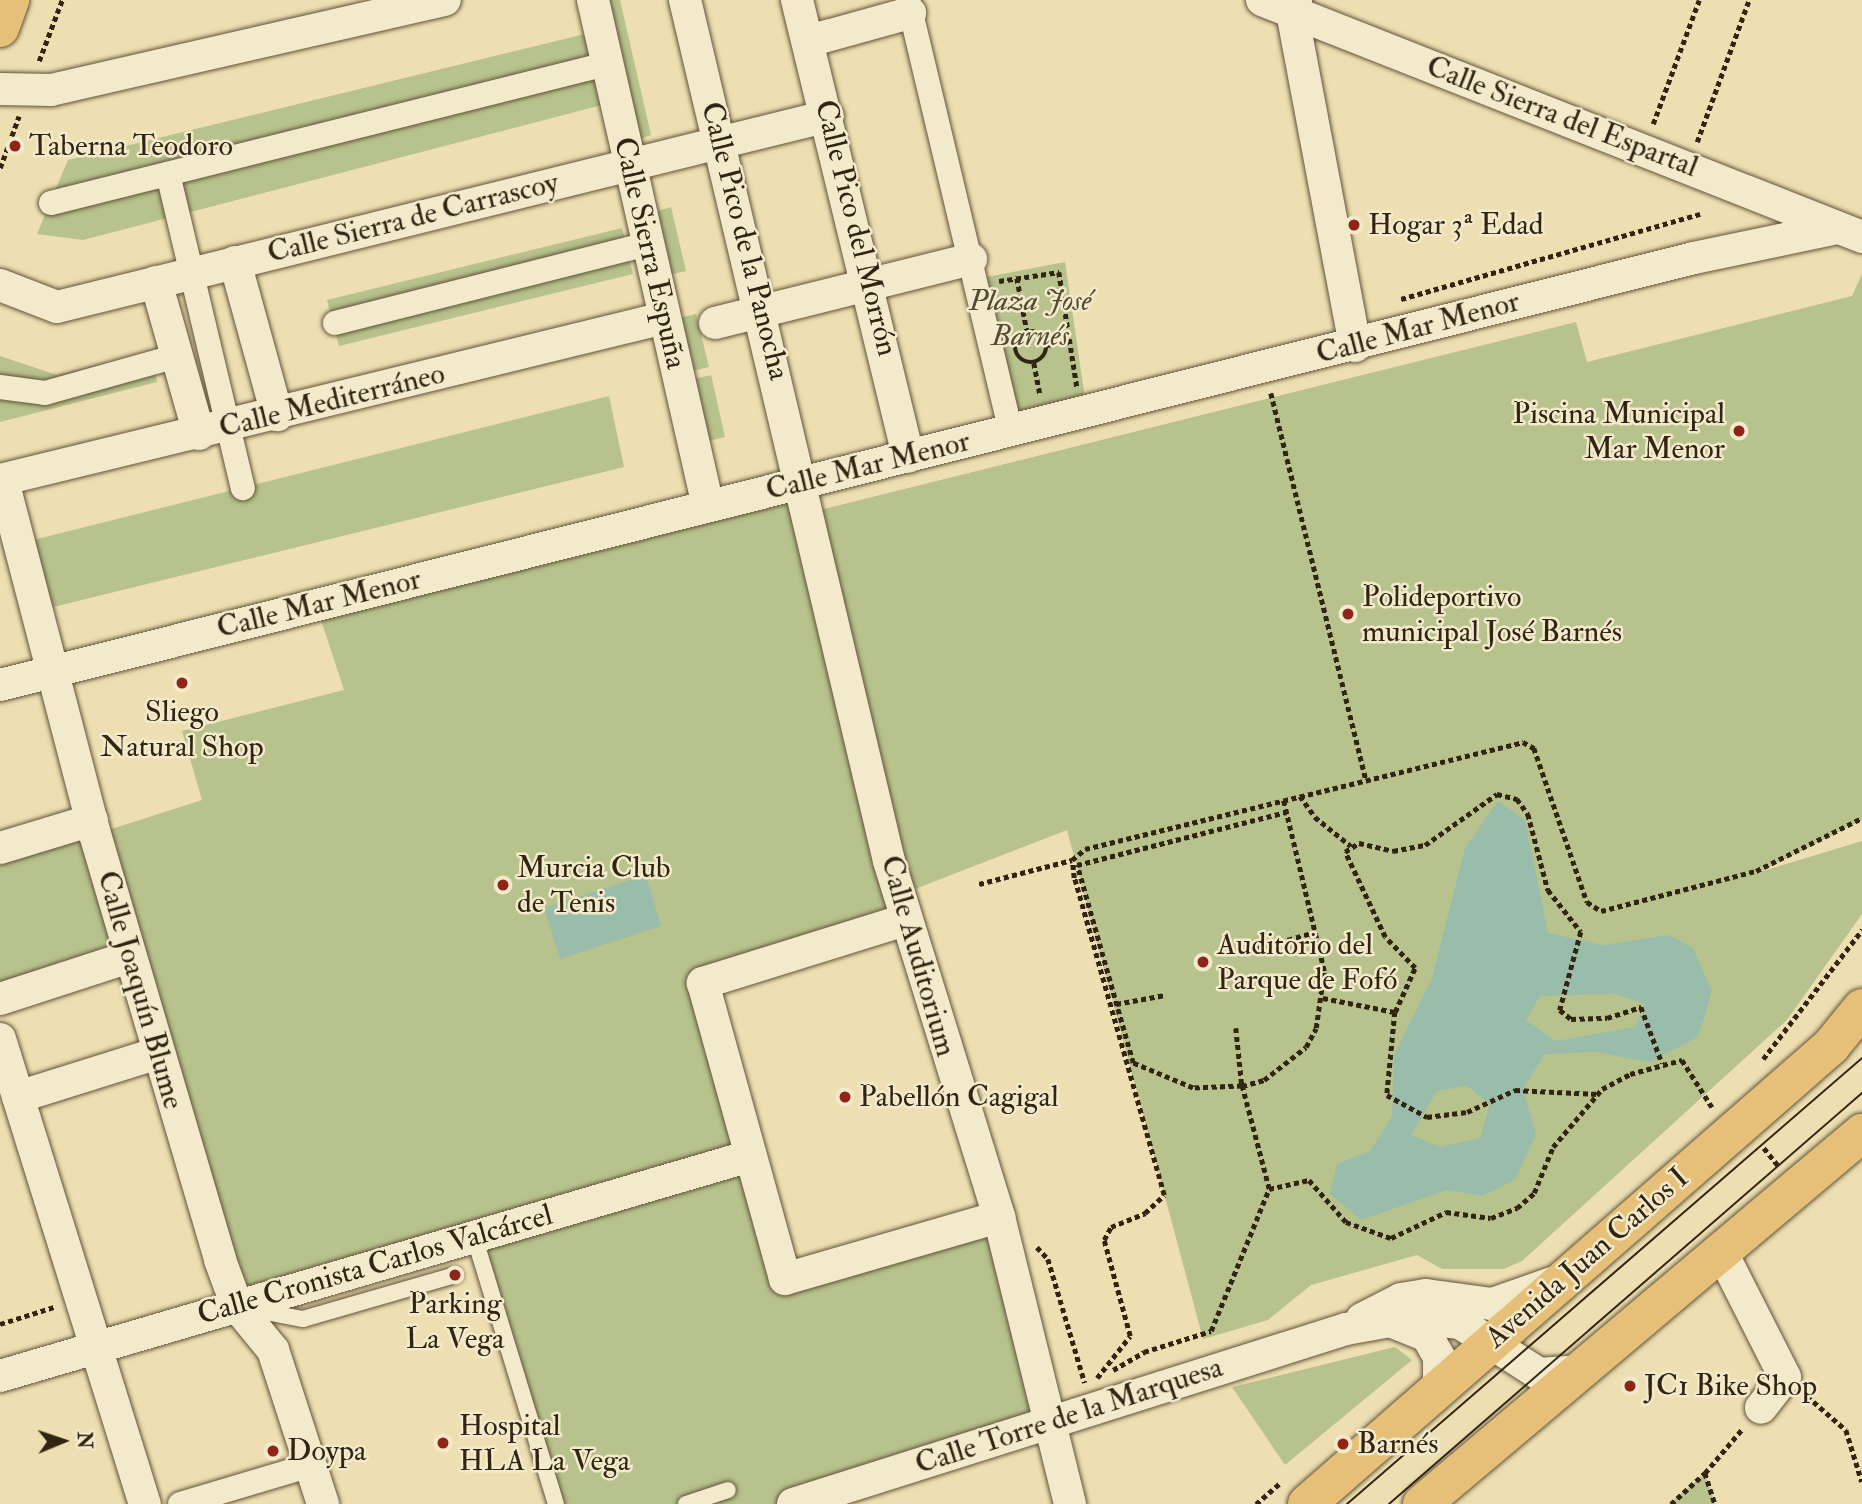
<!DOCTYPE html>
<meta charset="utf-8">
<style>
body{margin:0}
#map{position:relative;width:1862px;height:1504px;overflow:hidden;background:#eddfb1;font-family:"IM FELL Double Pica",serif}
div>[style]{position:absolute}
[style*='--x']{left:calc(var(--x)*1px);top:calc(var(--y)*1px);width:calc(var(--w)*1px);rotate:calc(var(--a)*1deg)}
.green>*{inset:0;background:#b7c28c}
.water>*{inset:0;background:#99bdaa}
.path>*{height:4.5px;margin-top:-2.25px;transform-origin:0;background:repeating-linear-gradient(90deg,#322413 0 5px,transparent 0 8.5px)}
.path>.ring{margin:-2.25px;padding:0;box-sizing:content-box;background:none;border:4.5px solid #322413;border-radius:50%}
.roads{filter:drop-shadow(0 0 2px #61533a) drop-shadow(0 0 2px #61533a)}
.service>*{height:16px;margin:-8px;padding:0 8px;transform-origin:8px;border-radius:8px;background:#f3eacc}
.pedestrian>*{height:24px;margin:-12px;padding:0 12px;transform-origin:12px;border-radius:12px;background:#f3eacc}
.minor>*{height:32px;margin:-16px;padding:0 16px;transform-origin:16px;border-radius:16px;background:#f3eacc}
.primary>*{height:38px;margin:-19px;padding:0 19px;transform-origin:19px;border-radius:19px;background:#e6c078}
.tram>*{height:2px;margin:-1px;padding:0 1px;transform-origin:1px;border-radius:1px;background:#322413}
.dots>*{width:19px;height:19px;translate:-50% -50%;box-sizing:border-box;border:4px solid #f3eacc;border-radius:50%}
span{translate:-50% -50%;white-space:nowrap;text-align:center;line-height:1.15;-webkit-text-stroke:5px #f3eacc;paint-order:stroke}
.street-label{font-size:30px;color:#322413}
.poi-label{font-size:30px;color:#322413}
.left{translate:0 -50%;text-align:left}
.right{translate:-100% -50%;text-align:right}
.park-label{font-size:30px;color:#534c31;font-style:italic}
.north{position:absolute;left:28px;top:1406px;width:70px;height:70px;-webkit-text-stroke:5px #f3eacc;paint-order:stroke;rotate:88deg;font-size:19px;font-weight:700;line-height:28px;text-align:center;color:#322413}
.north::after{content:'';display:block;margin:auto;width:24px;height:32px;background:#322413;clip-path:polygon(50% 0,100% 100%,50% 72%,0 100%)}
</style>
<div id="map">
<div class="green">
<i style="clip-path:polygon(603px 0,620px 0,651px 135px,634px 141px)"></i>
<i style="clip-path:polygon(585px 34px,602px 105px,83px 240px,37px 234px,68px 160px)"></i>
<i style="clip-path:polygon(671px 207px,686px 271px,669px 275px,654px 212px)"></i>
<i style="clip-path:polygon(622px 228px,633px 274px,339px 346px,327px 300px)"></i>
<i style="clip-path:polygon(1065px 262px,1086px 405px,1008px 422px,976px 279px)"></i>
<i style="clip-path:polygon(1862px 274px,1862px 820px,1760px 872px,1862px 841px,1862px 914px,1787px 1020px,1522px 1261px,1504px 1269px,1442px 1269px,1417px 1255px,1311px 1285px,1268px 1320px,1203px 1339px,1067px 830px,910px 891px,902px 909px,703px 984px,785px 1279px,999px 1217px,1050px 1410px,793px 1504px,556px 1504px,474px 1236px,237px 1306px,130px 957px,0 999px,0 848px,96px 834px,202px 800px,182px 731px,344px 690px,320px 617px,804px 482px,812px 512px,1576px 322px,1587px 362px,1852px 296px)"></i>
<i style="clip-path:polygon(696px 314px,709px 367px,692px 371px,679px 318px)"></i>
<i style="clip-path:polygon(150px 352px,157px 382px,0 422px,0 356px,57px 375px)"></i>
<i style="clip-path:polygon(711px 375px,725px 437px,709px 441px,694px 379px)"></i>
<i style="clip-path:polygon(609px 396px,624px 467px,49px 608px,33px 540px)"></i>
<i style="clip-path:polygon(1395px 1347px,1412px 1360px,1285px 1465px,1232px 1387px)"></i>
<i style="clip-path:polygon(1705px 1473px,1715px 1504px,1669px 1504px)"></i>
</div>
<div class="water">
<i style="clip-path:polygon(evenodd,1498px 801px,1525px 820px,1548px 933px,1603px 945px,1669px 935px,1693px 948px,1712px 991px,1698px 1037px,1650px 1062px,1594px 1052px,1545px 1054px,1523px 1089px,1536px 1134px,1515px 1180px,1482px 1196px,1447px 1190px,1361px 1220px,1330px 1194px,1337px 1164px,1370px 1151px,1392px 1116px,1394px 1055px,1432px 978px,1465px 848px,1498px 801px,1615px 994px,1645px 1004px,1635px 1027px,1556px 1041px,1526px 1020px,1540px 996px,1615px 994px,1498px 801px,1467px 1086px,1490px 1104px,1480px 1138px,1440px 1147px,1411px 1135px,1437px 1091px,1467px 1086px)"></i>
<i style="clip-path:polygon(646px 875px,661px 926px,560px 959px,544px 908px)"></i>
</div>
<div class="path">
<i style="--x:39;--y:61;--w:65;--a:-69.3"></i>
<i style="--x:1653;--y:124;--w:132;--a:-69.6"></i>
<i style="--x:1697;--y:142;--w:151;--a:-69.9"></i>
<i style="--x:0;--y:168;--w:55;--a:-69.9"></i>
<i style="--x:1017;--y:278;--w:54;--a:79.3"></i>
<i style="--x:999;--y:281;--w:61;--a:-8.5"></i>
<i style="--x:1059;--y:272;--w:116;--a:81.1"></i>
<i style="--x:1401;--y:299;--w:311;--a:-15.9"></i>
<i class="ring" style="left:1015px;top:331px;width:27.5px;height:27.5px"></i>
<i style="--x:1047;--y:345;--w:24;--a:-12"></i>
<i style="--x:1034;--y:363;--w:31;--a:79"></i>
<i style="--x:1271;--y:393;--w:398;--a:76.2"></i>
<i style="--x:1300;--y:796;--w:26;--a:54"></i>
<i style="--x:1315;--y:817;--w:46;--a:38.9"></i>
<i style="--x:979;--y:884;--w:96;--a:-14.5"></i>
<i style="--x:1255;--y:949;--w:62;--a:-15.8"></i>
<i style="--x:1323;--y:998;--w:73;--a:11"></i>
<i style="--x:1395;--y:1012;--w:83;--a:95.5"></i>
<i style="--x:1387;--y:1095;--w:46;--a:28.8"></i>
<i style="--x:1427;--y:1117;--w:40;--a:-7.1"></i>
<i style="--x:1467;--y:1112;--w:53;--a:-24.6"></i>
<i style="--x:1515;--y:1090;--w:83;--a:2.8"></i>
<i style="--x:1116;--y:1004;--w:50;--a:-10.4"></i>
<i style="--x:1395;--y:1012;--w:48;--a:-65.6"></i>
<i style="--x:1415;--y:968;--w:43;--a:-134.1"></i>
<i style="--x:1385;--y:937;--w:94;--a:-115.2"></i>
<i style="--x:1345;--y:852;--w:17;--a:-33"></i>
<i style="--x:1359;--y:843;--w:35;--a:13"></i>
<i style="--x:1393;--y:851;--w:33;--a:-11"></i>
<i style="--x:1425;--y:845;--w:88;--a:-35.3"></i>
<i style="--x:1497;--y:794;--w:21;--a:14"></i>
<i style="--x:1517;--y:799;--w:19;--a:54"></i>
<i style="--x:1528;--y:814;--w:79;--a:75.3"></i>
<i style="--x:1548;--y:890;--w:53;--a:51.8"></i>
<i style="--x:1581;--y:932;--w:81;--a:105.1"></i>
<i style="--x:1560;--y:1010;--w:14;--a:39"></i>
<i style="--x:1571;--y:1019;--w:36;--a:-2"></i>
<i style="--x:1607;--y:1018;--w:36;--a:-18"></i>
<i style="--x:1641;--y:1007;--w:60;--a:69.4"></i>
<i style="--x:1236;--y:1028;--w:58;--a:84.1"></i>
<i style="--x:1242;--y:1086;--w:49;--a:177.7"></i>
<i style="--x:1193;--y:1088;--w:65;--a:-157.4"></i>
<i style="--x:1133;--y:1063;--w:206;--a:-105.8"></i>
<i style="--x:1077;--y:865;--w:216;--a:-14.2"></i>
<i style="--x:1763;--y:1059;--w:163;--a:-52.5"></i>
<i style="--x:1764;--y:1148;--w:22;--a:51"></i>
<i style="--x:1269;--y:1189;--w:41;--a:-12.7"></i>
<i style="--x:1309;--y:1180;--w:56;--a:48.6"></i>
<i style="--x:1346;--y:1222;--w:48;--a:19.6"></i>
<i style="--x:1391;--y:1238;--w:61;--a:-25.3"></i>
<i style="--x:1446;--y:1212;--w:45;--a:7.6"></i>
<i style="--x:1491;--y:1218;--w:28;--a:-21"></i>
<i style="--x:1517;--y:1208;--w:23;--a:-41"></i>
<i style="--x:1534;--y:1193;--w:50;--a:-67.6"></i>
<i style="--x:1553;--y:1147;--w:76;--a:-49.8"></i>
<i style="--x:1602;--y:1089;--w:32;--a:-28"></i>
<i style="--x:1630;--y:1074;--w:54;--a:-15.1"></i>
<i style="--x:1682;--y:1060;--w:56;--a:57.4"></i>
<i style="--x:1037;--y:1247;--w:16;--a:47"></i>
<i style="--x:1048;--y:1259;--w:129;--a:73.4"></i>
<i style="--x:0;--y:1324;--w:57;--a:-17.5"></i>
<i style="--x:1113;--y:1370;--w:36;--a:-30"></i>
<i style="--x:1144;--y:1352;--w:70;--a:-17.4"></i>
<i style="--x:1211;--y:1331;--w:153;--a:-67.8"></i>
<i style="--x:1269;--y:1189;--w:106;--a:-104.7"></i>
<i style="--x:1242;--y:1086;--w:23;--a:-15"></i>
<i style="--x:1264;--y:1080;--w:53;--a:-38.2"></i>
<i style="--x:1306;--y:1047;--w:21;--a:-62"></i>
<i style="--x:1316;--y:1028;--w:58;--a:-82"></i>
<i style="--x:1324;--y:971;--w:177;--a:-103.4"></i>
<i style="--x:1097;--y:1378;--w:53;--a:-51.8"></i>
<i style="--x:1130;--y:1336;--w:99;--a:-105.2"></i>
<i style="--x:1104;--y:1240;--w:15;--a:-62"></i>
<i style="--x:1111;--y:1227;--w:37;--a:-22"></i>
<i style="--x:1145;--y:1213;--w:26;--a:-43"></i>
<i style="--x:1164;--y:1195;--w:330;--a:-105.8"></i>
<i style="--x:1074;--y:878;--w:18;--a:-96"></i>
<i style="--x:1072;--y:860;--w:17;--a:-40"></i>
<i style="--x:1085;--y:849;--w:451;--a:-13.7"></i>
<i style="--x:1523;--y:742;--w:13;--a:29"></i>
<i style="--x:1534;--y:748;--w:163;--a:71"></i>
<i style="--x:1587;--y:902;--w:17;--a:33"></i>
<i style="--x:1601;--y:911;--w:160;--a:-14.5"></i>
<i style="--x:1756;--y:871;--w:119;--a:-26.6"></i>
<i style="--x:1807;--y:1396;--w:52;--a:41.1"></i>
<i style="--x:1846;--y:1430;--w:54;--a:72.9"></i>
<i style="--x:1705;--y:1473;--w:59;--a:-49.8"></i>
<i style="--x:1256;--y:1504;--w:32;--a:-41"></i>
<i style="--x:1671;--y:1504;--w:46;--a:-42.4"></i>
<i style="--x:1705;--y:1473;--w:33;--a:72"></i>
</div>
<div class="roads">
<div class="service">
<i style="--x:474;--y:1236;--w:280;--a:73"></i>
<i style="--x:250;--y:1309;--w:54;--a:10.7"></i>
<i style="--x:303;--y:1319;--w:158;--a:-16.1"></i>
<i style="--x:686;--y:1504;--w:44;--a:-18.4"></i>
</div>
<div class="pedestrian">
<i style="--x:908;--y:0;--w:443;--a:76.6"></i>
<i style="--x:168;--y:174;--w:323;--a:76.6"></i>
<i style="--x:51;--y:203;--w:572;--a:-14.06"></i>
<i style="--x:335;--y:323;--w:323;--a:-14.2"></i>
<i style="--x:0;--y:387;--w:45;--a:7.6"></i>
<i style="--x:45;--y:393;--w:137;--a:-15.7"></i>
<i style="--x:180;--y:1504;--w:137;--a:-16.6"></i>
</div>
<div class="minor">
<i style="--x:593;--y:0;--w:519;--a:77.2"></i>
<i style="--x:685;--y:0;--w:885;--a:76.67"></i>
<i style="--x:889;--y:861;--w:373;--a:72.8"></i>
<i style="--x:999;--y:1217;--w:296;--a:76.1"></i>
<i style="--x:797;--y:0;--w:470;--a:76.3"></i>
<i style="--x:1262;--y:0;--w:645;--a:21.55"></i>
<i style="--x:1296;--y:0;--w:13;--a:108"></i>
<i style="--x:1292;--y:12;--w:340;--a:79.3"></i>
<i style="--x:809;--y:41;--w:105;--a:-15.5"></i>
<i style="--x:0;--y:89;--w:51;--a:1.1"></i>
<i style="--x:51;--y:90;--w:404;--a:-12.9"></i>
<i style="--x:235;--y:262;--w:159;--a:74.6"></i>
<i style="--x:156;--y:282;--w:158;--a:74.2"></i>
<i style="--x:0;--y:285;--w:61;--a:21.1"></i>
<i style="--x:57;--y:307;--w:794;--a:-13.91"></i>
<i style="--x:715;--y:323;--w:264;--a:-14"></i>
<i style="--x:0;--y:480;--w:683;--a:-13.71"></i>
<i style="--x:3;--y:481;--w:365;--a:75.4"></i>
<i style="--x:95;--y:834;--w:444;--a:73.6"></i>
<i style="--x:220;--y:1260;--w:49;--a:69.7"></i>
<i style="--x:237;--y:1306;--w:57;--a:50.7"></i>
<i style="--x:273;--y:1350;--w:162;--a:72"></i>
<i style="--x:0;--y:685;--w:1747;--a:-14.15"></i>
<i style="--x:1694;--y:258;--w:146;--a:-11.8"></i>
<i style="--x:0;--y:848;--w:96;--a:-16.9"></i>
<i style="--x:905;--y:920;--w:212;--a:162.7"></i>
<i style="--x:703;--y:983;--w:307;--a:74.5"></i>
<i style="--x:785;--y:1279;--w:223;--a:-16.2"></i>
<i style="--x:0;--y:999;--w:136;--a:-18"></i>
<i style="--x:0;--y:1039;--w:487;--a:72.7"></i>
<i style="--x:18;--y:1097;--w:147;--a:-17.4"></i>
<i style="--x:1721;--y:1251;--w:141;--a:63.1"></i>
<i style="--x:1785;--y:1377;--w:39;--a:128"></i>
<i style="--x:1413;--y:1318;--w:47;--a:6.1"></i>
<i style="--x:1460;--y:1323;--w:94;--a:32.8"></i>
<i style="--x:1539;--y:1374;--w:43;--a:-4"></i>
<i style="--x:1362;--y:1319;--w:44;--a:-27.1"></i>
<i style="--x:1401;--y:1299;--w:25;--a:-9"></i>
<i style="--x:1426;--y:1295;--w:67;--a:7.8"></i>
<i style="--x:1492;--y:1304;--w:64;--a:-19.3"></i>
<i style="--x:0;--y:1376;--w:782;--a:-16.35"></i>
<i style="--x:793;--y:1504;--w:580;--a:-17.56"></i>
<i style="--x:1346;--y:1329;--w:45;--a:-10.3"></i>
<i style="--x:1390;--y:1321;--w:40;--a:22"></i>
<i style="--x:1427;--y:1336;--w:24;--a:60"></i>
<i style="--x:1439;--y:1357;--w:31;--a:90"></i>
</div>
<div class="primary">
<i style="--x:0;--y:28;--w:30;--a:-70"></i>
<i style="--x:1307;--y:1504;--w:696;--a:-41.15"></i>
<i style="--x:1831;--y:1046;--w:49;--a:-50.8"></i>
<i style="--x:1422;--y:1504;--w:576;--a:-40.14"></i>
</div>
</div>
<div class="tram">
<i style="--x:1347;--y:1504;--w:681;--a:-40.89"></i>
<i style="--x:1389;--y:1504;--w:627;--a:-40.99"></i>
</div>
<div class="dots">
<i style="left:15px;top:146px;background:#8f2418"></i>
<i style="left:1354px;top:225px;background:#8f2418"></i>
<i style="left:1739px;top:431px;background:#8f2418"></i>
<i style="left:1348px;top:614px;background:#8f2418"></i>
<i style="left:182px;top:683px;background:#8f2418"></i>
<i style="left:503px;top:885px;background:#8f2418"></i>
<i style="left:1203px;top:962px;background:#8f2418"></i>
<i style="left:845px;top:1097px;background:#8f2418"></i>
<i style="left:455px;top:1275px;background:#8f2418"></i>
<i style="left:1630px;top:1386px;background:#8f2418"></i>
<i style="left:443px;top:1443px;background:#8f2418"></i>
<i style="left:1343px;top:1444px;background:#8f2418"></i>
<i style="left:273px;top:1451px;background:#8f2418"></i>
</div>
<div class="street-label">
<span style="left:1562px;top:117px;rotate:21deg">Calle Sierra del Espartal</span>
<span style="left:413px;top:218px;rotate:-14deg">Calle Sierra de Carrascoy</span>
<span style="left:856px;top:228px;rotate:76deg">Calle Pico del Morrón</span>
<span style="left:745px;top:241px;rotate:76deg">Calle Pico de la Panocha</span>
<span style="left:650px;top:253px;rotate:77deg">Calle Sierra Espuña</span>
<span style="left:1418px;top:328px;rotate:-15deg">Calle Mar Menor</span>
<span style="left:332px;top:401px;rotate:-14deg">Calle Mediterráneo</span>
<span style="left:868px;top:466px;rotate:-14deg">Calle Mar Menor</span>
<span style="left:319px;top:604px;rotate:-14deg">Calle Mar Menor</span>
<span style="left:918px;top:956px;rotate:74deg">Calle Auditorium</span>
<span style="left:140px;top:990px;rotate:74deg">Calle Joaquín Blume</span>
<span style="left:1587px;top:1258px;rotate:-41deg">Avenida Juan Carlos I</span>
<span style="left:375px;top:1265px;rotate:-16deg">Calle Cronista Carlos Valcárcel</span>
<span style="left:1069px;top:1416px;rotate:-18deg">Calle Torre de la Marquesa</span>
</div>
<div class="poi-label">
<span class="left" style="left:29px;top:146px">Taberna Teodoro</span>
<span class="left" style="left:1368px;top:225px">Hogar 3ª Edad</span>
<span class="right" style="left:1725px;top:431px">Piscina Municipal<br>Mar Menor</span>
<span class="left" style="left:1362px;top:614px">Polideportivo<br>municipal José Barnés</span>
<span style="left:182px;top:729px">Sliego<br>Natural Shop</span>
<span class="left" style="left:517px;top:885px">Murcia Club<br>de Tenis</span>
<span class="left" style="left:1217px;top:962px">Auditorio del<br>Parque de Fofó</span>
<span class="left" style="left:859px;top:1097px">Pabellón Cagigal</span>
<span style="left:455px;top:1321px">Parking<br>La Vega</span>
<span class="left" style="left:1644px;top:1386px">JC1 Bike Shop</span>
<span class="left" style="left:459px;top:1443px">Hospital<br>HLA La Vega</span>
<span class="left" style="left:1357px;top:1444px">Barnés</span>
<span class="left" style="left:287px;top:1451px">Doypa</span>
</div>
<div class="park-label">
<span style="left:1030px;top:318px">Plaza José<br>Barnés</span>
</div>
<div class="north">N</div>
</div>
